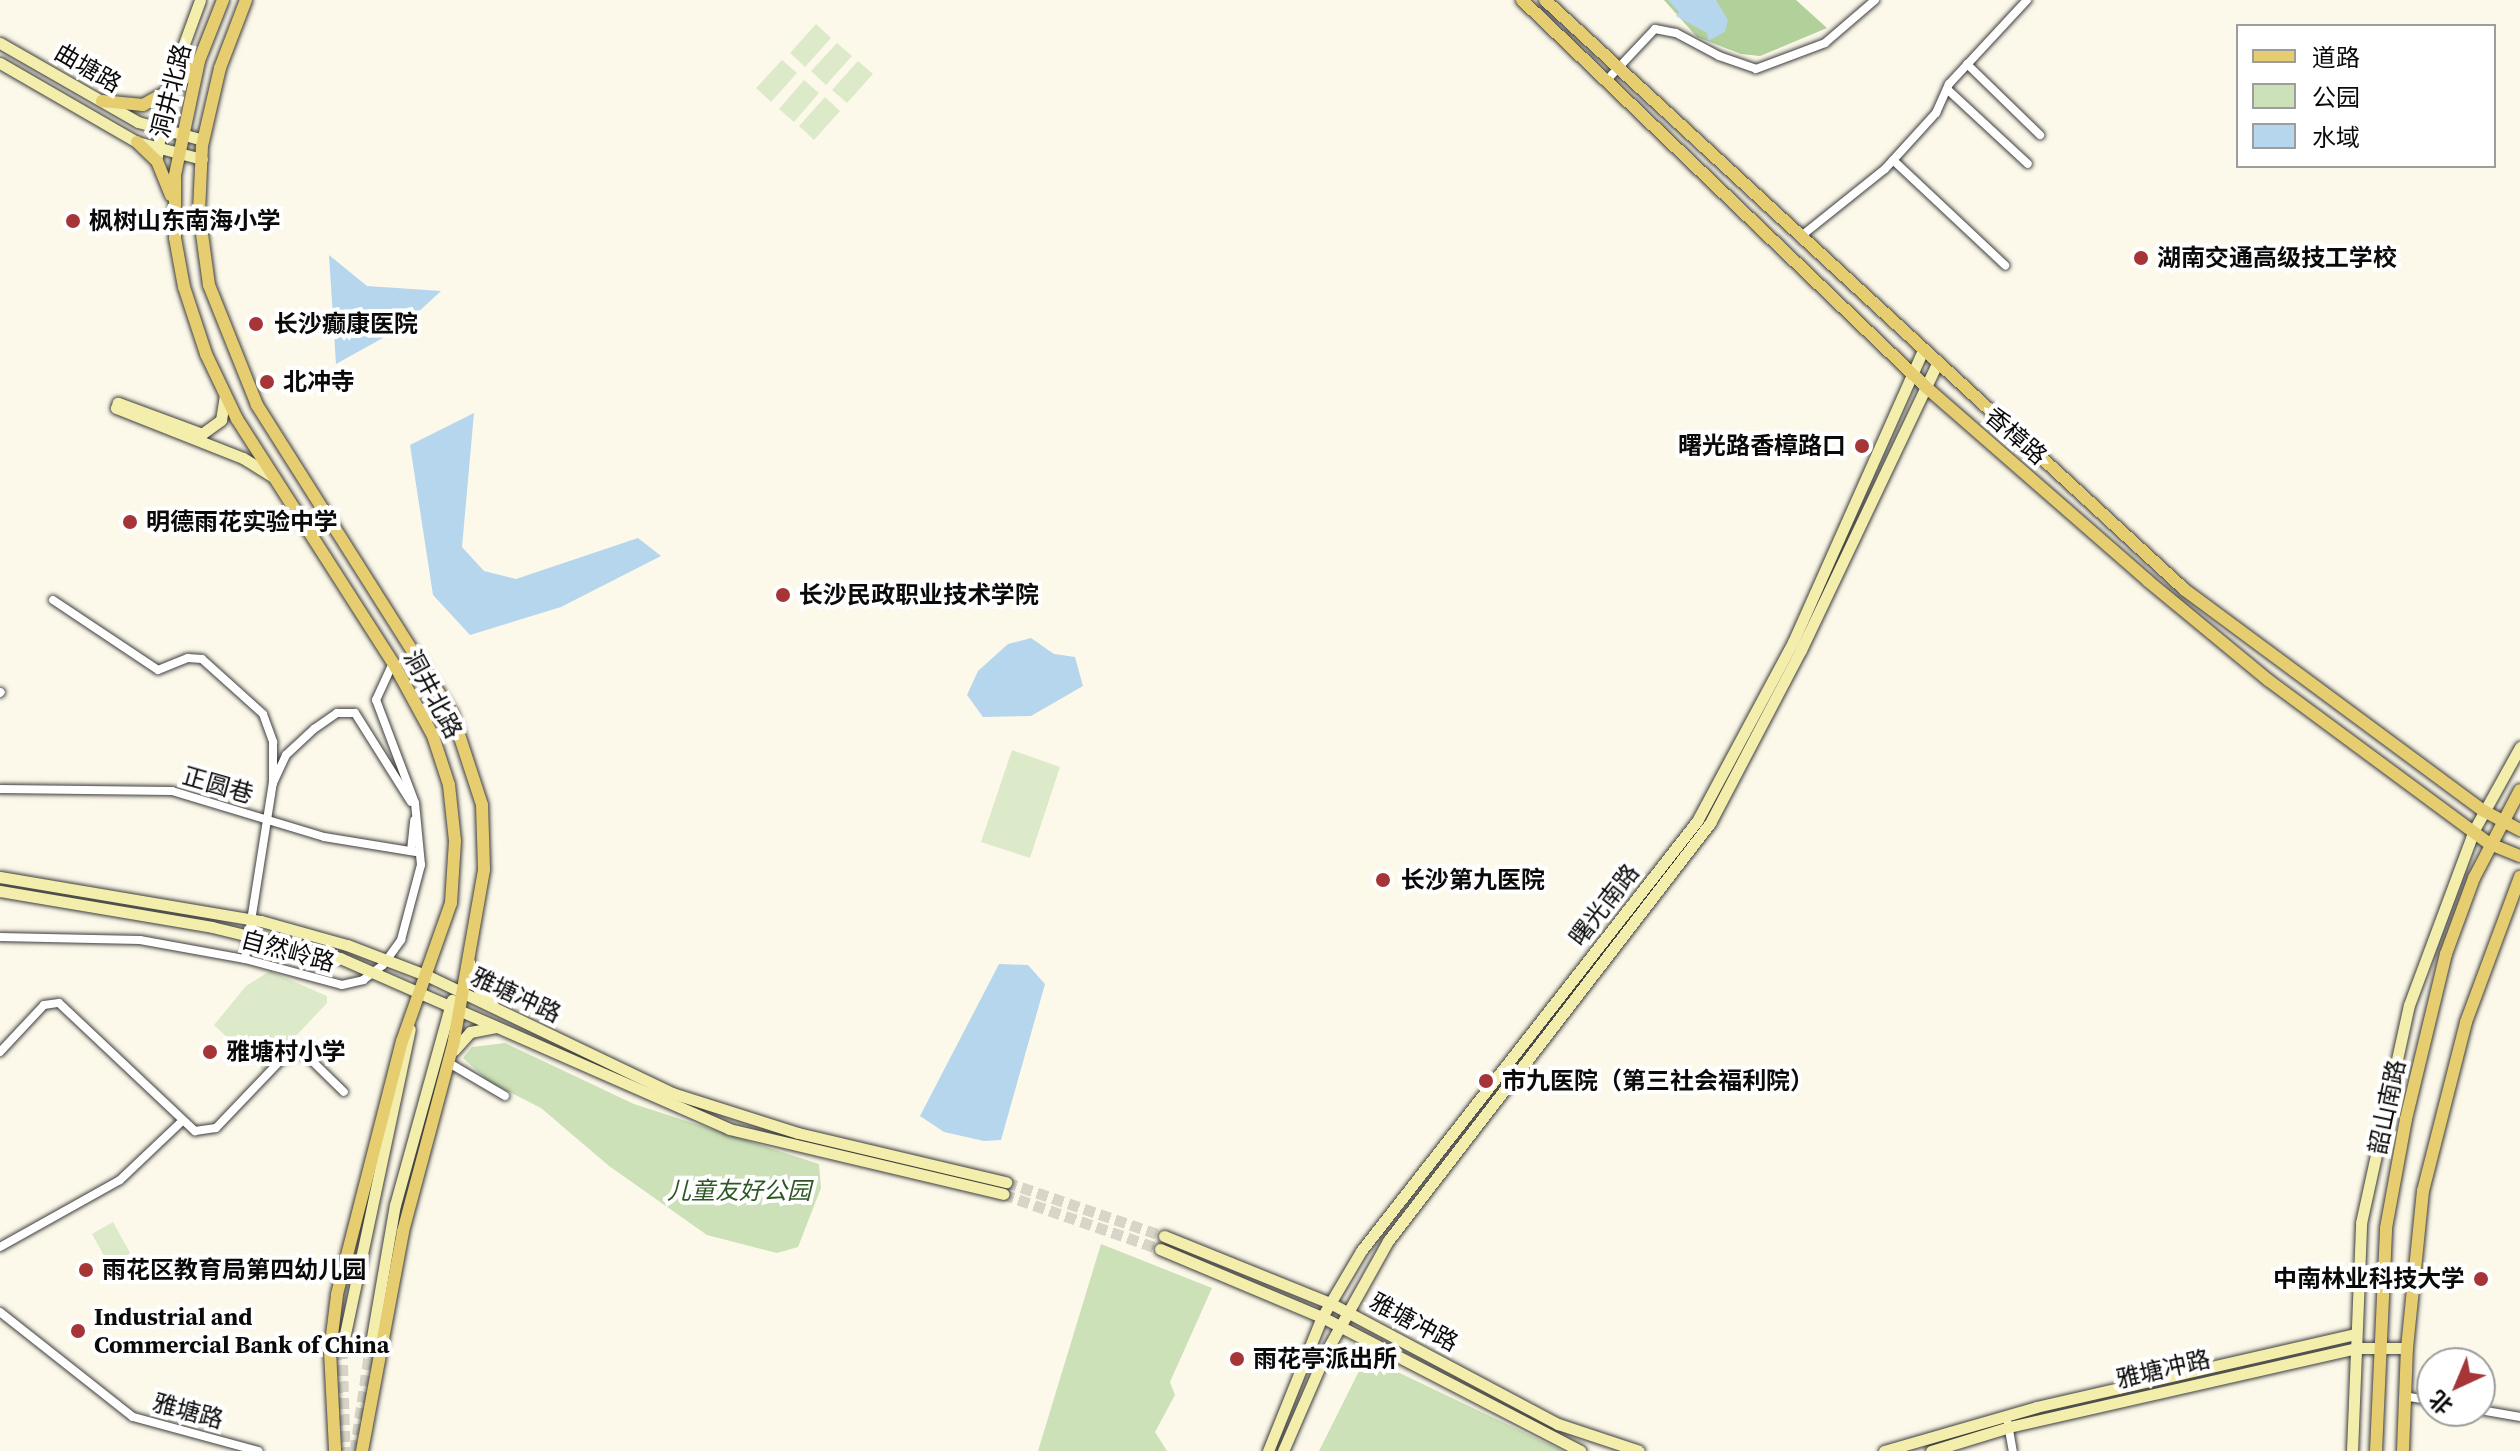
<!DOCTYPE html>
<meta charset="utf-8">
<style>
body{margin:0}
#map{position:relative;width:2520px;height:1451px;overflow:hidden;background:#fcf9ea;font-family:"Source Serif 4","Noto Sans SC",serif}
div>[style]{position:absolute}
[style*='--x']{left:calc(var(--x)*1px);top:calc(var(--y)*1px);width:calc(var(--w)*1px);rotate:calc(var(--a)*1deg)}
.green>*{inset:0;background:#cce1b8}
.forest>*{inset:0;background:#b1d09a}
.pitch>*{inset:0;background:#ddeac9}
.water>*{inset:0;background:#b5d6ed}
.secondary-tunnel>*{height:11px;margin-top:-5.5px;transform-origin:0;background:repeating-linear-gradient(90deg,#d8d5c8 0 11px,transparent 0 16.5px)}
.roads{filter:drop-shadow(0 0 2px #3d3d3d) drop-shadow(0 0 2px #3d3d3d)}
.street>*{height:8px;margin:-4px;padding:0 4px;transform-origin:4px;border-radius:4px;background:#fff}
.secondary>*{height:11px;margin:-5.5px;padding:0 5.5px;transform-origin:5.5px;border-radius:5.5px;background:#f4eead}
.primary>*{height:12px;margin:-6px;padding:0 6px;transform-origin:6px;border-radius:6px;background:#e6cd70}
.dots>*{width:22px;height:22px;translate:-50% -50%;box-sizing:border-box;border:4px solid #fff;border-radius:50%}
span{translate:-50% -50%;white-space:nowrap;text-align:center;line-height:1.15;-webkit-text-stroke:8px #fff;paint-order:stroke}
.street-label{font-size:24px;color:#0a0a0a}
.poi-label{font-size:24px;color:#0a0a0a;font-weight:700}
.left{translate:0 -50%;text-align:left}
.right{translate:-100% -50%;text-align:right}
.park-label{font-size:24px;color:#2d5824;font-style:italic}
.legend{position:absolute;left:2236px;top:24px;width:260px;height:144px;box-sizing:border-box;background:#fff;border:2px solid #9d9d9d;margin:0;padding:10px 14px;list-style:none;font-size:24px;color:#0a0a0a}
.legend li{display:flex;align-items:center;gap:16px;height:40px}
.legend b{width:40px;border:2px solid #9d9d9d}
.north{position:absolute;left:2416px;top:1347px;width:80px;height:80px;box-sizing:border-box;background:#fff;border:2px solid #9d9d9d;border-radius:50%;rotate:224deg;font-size:22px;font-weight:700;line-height:32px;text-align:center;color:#0a0a0a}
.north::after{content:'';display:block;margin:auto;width:28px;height:36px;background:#a63538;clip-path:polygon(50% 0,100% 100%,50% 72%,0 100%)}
</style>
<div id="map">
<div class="green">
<i style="clip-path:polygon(505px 1043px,634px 1104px,819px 1164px,821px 1188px,798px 1247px,777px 1253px,707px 1235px,609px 1166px,541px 1108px,488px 1081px,463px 1058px,472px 1047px)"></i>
<i style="clip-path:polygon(1101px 1244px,1212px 1288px,1170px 1382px,1175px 1395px,1155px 1432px,1167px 1451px,1038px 1451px)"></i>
<i style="clip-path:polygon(1366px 1357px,1563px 1451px,1319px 1451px)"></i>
</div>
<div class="forest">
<i style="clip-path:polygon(1664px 0,1796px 0,1827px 28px,1760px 56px,1741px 54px,1697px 37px)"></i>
</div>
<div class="pitch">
<i style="clip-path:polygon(816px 24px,831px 38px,805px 67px,790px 53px)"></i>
<i style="clip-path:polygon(837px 43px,852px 56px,826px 85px,811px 71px)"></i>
<i style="clip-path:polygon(782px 60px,797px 73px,771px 102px,756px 88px)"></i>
<i style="clip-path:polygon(858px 61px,873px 74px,847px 103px,832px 90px)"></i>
<i style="clip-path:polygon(804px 80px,819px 93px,794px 122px,779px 109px)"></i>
<i style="clip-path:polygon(825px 97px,840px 111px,814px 140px,799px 126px)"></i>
<i style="clip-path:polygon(1012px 750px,1060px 767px,1030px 858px,981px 842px)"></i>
<i style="clip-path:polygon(270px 971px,327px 996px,327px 1003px,263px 1071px,214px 1025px,246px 986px)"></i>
<i style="clip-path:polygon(113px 1222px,134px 1260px,113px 1272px,92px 1234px)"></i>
</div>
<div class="water">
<i style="clip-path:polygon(1668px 0,1716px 0,1728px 20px,1725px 32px,1708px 41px,1707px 33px,1676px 16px,1679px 12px)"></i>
<i style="clip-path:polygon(329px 255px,367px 286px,441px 291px,401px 328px,336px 364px)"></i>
<i style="clip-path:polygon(474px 413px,462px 547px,484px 571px,516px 579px,638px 538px,661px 556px,561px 607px,470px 635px,433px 595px,410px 445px)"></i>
<i style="clip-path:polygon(1031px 638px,1054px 654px,1075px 657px,1083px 686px,1031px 716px,983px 717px,967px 695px,978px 671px,1008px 644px)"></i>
<i style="clip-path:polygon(999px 964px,1028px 965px,1045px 984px,1001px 1140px,984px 1141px,944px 1132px,920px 1116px)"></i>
</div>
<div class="secondary-tunnel">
<i style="--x:1006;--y:1182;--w:167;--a:18.9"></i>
<i style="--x:1003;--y:1194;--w:166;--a:19.3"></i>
<i style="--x:342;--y:1348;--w:103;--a:88.3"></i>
<i style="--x:355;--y:1451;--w:103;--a:-81.6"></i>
</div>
<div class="roads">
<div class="street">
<i style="--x:1967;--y:64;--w:102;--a:44.2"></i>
<i style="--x:1605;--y:82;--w:73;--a:-46.7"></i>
<i style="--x:1655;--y:29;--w:21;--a:11"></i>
<i style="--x:1676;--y:33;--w:49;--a:28.1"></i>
<i style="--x:1719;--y:56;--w:39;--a:19"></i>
<i style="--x:1756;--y:69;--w:74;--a:-20.6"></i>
<i style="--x:1825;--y:43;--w:66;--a:-40.7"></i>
<i style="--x:1947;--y:89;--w:110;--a:42.8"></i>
<i style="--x:1893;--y:160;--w:154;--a:43.2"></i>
<i style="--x:1800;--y:237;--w:109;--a:-38.7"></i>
<i style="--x:1885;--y:169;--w:76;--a:-47.7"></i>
<i style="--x:1936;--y:113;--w:32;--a:-66"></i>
<i style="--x:1949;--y:84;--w:115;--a:-47.1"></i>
<i style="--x:53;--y:600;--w:126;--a:33.7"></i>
<i style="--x:158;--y:670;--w:32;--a:-22"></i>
<i style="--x:188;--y:658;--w:14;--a:4"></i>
<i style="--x:202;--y:659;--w:82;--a:42"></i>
<i style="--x:263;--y:714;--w:30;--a:70"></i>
<i style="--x:273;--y:742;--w:41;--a:90"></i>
<i style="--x:273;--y:783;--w:31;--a:-65"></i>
<i style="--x:286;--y:755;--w:38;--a:-43"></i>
<i style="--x:314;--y:729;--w:28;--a:-35"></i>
<i style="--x:337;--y:713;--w:18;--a:0"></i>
<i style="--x:355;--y:713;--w:105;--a:57.8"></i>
<i style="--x:0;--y:693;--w:1;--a:-45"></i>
<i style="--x:0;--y:789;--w:172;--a:0.7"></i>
<i style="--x:172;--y:791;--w:159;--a:16.8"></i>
<i style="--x:324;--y:837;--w:93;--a:9.3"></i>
<i style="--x:411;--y:851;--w:31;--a:-84"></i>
<i style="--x:0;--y:937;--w:140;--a:1.2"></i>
<i style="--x:140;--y:940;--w:107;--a:10.3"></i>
<i style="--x:245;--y:959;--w:100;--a:15"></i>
<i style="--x:342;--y:985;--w:22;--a:-13"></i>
<i style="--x:363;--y:980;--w:25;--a:-37"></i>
<i style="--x:383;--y:965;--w:31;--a:-54"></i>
<i style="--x:401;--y:940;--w:78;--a:-75.1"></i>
<i style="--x:421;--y:865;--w:62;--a:-95.5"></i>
<i style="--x:415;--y:803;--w:110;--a:-110.7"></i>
<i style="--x:376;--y:700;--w:41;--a:-65.3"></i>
<i style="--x:245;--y:959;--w:178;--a:-81"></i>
<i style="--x:0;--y:1052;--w:64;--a:-46.9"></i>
<i style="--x:44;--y:1005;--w:15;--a:-8"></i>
<i style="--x:59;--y:1003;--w:187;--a:43.3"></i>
<i style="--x:195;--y:1131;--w:21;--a:-8"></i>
<i style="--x:216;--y:1128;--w:94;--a:-46.3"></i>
<i style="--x:281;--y:1060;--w:23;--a:-20"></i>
<i style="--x:303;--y:1052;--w:57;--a:44.3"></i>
<i style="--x:449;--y:1063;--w:65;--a:30.5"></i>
<i style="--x:0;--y:1247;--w:137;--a:-29.2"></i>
<i style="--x:120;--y:1180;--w:83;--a:-43.5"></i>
<i style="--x:0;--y:1312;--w:169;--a:38.3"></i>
<i style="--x:133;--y:1417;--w:130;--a:15.2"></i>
<i style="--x:2404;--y:1396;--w:28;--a:10"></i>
<i style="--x:2480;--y:1410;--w:41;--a:9.9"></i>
<i style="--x:2008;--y:1424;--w:27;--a:80"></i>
</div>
<div class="secondary">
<i style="--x:0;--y:43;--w:159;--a:29.8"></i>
<i style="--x:138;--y:122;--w:67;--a:15.5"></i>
<i style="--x:0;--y:63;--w:158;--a:30"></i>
<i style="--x:137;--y:142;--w:67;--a:14.7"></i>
<i style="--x:157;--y:156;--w:64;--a:-81.9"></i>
<i style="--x:166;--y:93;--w:99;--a:-69.9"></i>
<i style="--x:225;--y:395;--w:25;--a:99"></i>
<i style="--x:221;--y:420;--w:24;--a:144"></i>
<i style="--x:202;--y:434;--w:90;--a:-159.7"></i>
<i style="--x:118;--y:403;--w:5;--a:112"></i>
<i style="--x:116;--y:408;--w:136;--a:21.5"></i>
<i style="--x:243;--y:458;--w:34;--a:32"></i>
<i style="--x:0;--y:877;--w:265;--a:9.6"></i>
<i style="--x:261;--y:921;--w:89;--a:15.6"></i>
<i style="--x:347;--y:945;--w:87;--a:20.9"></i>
<i style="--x:428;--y:976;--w:271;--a:25.6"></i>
<i style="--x:672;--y:1093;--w:132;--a:17.6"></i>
<i style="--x:798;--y:1133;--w:214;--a:13.3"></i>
<i style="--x:0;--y:891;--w:215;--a:9.6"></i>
<i style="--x:212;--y:927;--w:132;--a:13.6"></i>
<i style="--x:340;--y:958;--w:425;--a:23.7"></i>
<i style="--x:729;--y:1129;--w:282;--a:13.3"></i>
<i style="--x:469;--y:962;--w:28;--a:71"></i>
<i style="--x:478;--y:988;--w:23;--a:49"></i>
<i style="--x:454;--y:1050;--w:24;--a:-48"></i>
<i style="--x:470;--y:1032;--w:26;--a:-11"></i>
<i style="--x:1164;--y:1236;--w:179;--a:22"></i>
<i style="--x:1330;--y:1303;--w:258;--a:28"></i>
<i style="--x:1558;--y:1424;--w:85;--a:18.4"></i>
<i style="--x:1160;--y:1249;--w:176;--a:22.8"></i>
<i style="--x:1322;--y:1317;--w:291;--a:27.4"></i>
<i style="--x:342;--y:1348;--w:326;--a:-78"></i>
<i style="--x:370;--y:1349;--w:146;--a:-80.2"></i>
<i style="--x:395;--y:1205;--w:213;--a:-74.5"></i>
<i style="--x:1268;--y:1451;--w:144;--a:-68.1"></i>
<i style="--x:1322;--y:1317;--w:77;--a:-59.4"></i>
<i style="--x:1361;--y:1251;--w:546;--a:-52"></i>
<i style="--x:1697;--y:821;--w:203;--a:-61.8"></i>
<i style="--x:1793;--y:642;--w:317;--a:-66"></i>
<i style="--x:1283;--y:1451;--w:110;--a:-66.5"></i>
<i style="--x:1327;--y:1350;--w:125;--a:-60.8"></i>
<i style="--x:1388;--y:1241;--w:528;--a:-52.39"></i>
<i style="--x:1710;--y:823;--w:195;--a:-62.3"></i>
<i style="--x:1801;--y:650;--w:317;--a:-64.6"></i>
<i style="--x:1884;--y:1451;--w:158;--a:-16.1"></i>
<i style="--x:2036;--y:1407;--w:328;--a:-12.9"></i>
<i style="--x:1931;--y:1451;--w:82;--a:-17.1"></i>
<i style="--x:2009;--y:1427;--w:356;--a:-12.8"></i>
<i style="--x:2356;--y:1348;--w:51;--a:0"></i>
<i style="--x:2352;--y:1451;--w:228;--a:-87.7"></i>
<i style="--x:2361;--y:1223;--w:223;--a:-77.6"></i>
<i style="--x:2409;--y:1005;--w:187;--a:-69.6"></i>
<i style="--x:2474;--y:830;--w:95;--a:-61"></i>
</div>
<div class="primary">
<i style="--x:223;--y:0;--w:66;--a:111.5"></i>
<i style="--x:199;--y:61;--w:116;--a:101.9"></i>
<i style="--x:175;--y:175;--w:63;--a:90"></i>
<i style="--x:175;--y:238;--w:50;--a:79.6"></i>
<i style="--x:184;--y:287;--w:71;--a:71.8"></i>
<i style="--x:206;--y:354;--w:72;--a:64.5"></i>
<i style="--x:237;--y:419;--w:295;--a:57.4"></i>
<i style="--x:396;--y:668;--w:77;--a:61.4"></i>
<i style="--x:433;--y:736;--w:52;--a:71.9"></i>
<i style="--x:449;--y:785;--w:56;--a:83.9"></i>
<i style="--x:455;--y:841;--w:62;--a:93.7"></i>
<i style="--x:451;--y:903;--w:146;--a:109.5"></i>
<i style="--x:402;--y:1041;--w:262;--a:104.4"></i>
<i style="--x:337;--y:1295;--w:56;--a:97.1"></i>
<i style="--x:330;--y:1351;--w:100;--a:87.1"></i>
<i style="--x:246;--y:0;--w:73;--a:110.9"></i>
<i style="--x:220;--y:68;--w:80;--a:103"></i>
<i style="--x:202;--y:146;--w:66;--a:92.6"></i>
<i style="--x:199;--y:212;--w:74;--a:82.2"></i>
<i style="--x:209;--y:285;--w:129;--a:68.2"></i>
<i style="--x:257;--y:405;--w:365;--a:57.7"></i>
<i style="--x:452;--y:713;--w:97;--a:71.9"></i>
<i style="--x:482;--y:805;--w:65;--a:88.2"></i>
<i style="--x:484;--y:870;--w:174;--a:100"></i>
<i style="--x:454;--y:1041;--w:198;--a:105"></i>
<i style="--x:403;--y:1232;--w:223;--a:100.6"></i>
<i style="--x:1522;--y:0;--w:561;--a:43.77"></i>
<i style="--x:1927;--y:388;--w:293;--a:41.1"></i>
<i style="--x:2148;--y:581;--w:156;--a:39.5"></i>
<i style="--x:2268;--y:680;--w:276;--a:36.5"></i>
<i style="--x:2490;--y:844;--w:32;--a:22"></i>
<i style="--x:1545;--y:0;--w:870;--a:42.67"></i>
<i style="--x:2185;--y:590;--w:372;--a:36.5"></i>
<i style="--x:2484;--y:811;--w:41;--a:27.8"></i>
<i style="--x:102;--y:101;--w:41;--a:5.6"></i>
<i style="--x:143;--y:105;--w:37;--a:-29"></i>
<i style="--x:175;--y:87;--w:28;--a:-45"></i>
<i style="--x:137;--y:142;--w:28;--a:44"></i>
<i style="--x:157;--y:161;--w:37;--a:68"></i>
<i style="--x:2376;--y:1451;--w:223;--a:-87.4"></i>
<i style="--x:2386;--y:1228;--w:111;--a:-79.6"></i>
<i style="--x:2406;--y:1119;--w:170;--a:-76.4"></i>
<i style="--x:2446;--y:954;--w:81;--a:-69.8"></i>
<i style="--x:2474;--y:878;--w:99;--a:-62.4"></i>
<i style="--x:2403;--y:1451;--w:103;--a:-87.8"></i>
<i style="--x:2407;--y:1348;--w:158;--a:-84.2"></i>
<i style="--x:2423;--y:1191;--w:174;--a:-75.7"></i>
<i style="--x:2466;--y:1022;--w:155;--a:-69.6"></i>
</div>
</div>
<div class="dots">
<i style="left:73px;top:221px;background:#a63538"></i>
<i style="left:2141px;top:258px;background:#a63538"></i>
<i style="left:256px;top:324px;background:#a63538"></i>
<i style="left:267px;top:382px;background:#a63538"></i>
<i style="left:1862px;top:446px;background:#a63538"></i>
<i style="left:130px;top:522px;background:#a63538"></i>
<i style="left:783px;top:595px;background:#a63538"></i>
<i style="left:1383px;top:880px;background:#a63538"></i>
<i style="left:210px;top:1052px;background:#a63538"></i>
<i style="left:1486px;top:1081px;background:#a63538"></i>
<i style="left:86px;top:1270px;background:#a63538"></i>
<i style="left:2481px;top:1279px;background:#a63538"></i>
<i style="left:78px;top:1331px;background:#a63538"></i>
<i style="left:1237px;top:1359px;background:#a63538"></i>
</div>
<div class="street-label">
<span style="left:88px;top:68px;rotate:30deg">曲塘路</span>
<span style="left:171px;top:91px;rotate:-76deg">洞井北路</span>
<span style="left:2016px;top:436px;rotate:41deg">香樟路</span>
<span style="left:433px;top:694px;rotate:62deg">洞井北路</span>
<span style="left:218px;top:785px;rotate:16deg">正圆巷</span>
<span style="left:1604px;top:905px;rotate:-52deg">曙光南路</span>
<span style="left:288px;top:951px;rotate:15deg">自然岭路</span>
<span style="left:516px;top:995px;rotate:25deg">雅塘冲路</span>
<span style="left:2387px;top:1107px;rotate:-78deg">韶山南路</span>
<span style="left:1414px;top:1322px;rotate:28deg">雅塘冲路</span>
<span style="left:2163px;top:1369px;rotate:-13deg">雅塘冲路</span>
<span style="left:188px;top:1411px;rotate:15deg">雅塘路</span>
</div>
<div class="poi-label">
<span class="left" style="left:89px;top:221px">枫树山东南海小学</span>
<span class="left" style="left:2157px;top:258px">湖南交通高级技工学校</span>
<span class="left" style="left:274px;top:324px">长沙癫康医院</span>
<span class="left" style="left:283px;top:382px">北冲寺</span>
<span class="right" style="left:1846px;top:446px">曙光路香樟路口</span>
<span class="left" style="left:146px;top:522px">明德雨花实验中学</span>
<span class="left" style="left:799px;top:595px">长沙民政职业技术学院</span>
<span class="left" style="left:1401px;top:880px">长沙第九医院</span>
<span class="left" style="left:226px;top:1052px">雅塘村小学</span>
<span class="left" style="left:1502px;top:1081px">市九医院（第三社会福利院）</span>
<span class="left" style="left:102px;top:1270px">雨花区教育局第四幼儿园</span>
<span class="right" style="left:2465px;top:1279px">中南林业科技大学</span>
<span class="left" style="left:94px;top:1331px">Industrial and<br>Commercial Bank of China</span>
<span class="left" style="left:1253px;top:1359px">雨花亭派出所</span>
</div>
<div class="park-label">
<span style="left:739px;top:1191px">儿童友好公园</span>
</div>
<ul class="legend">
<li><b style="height:10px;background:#e6cd70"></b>道路</li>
<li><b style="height:22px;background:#cce1b8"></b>公园</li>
<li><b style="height:22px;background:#b5d6ed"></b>水域</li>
</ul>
<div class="north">北</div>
</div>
